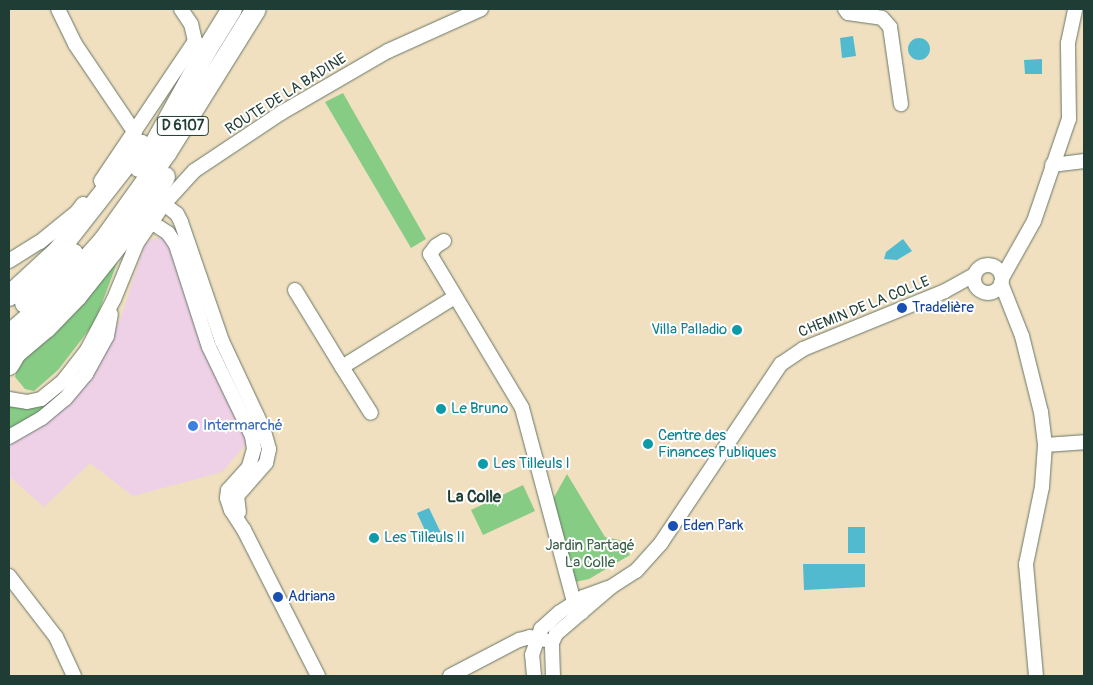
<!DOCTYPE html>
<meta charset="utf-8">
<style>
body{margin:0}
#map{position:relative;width:1093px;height:685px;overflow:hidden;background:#f0e0c0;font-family:Pangolin,sans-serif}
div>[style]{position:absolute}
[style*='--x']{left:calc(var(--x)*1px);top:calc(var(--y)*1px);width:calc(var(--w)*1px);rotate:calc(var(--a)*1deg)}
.built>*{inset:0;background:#eed0e7}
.green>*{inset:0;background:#87cc85}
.water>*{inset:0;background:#52bacf}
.round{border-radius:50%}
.roads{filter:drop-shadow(0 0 1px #687665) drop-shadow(0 0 1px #687665)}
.minor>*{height:14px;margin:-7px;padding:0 7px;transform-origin:7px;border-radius:7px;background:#fff}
.minor>.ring{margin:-7px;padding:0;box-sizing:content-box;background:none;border:14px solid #fff;border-radius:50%}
.highway>*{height:20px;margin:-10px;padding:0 10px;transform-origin:10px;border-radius:10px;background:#fff}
.dots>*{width:14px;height:14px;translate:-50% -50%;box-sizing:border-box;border:2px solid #fff;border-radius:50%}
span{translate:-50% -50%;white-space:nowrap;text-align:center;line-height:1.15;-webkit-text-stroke:4px #fff;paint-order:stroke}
.shield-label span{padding:1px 4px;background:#fff;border:1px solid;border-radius:4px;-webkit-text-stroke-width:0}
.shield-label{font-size:14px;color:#1f3d34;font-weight:700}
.street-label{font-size:15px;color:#1f3d34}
.transit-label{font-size:15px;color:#164399}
.left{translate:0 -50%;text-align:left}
.culture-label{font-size:15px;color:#0d838f}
.right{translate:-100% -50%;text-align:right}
.shop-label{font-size:15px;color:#366cbe}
.park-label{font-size:15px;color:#396148}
.neighbourhood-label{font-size:16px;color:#1f3d34;font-weight:700}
.frame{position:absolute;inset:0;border:10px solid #1f3d34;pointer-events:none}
</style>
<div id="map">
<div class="built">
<i style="clip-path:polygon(162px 237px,170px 240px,212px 370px,247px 443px,222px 472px,133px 496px,90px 463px,44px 507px,9px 476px,9px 443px,57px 415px,97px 365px,120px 320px,145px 244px,153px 239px)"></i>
</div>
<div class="green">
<i style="clip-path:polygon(343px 93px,426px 239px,411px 248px,325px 102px)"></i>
<i style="clip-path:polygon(120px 255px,95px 322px,58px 370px,34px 391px,25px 389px,15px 377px,19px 363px)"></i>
<i style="clip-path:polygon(70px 384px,56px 401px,9px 433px,9px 406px,19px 408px,33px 407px)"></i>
<i style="clip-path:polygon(567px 474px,605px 537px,624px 541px,630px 555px,589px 579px,575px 582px,553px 499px)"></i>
<i style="clip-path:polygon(523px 485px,535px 511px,483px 535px,471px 510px)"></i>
</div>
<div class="water">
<i style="clip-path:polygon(853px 36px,856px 56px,842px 58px,840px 38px)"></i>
<i class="round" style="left:908px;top:38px;width:22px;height:22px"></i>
<i style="clip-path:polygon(1042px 59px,1042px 74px,1025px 74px,1024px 60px)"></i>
<i style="clip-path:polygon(903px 239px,912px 251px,897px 260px,884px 259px,886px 252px)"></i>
<i style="clip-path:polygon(429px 508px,441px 533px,429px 539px,417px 513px)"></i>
<i style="clip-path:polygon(848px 527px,865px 527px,865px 553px,848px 553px)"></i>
<i style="clip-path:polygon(803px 564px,865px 564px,865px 587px,804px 590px)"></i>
</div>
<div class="roads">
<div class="minor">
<i style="--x:58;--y:9;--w:39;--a:64"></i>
<i style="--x:75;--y:44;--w:107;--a:56"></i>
<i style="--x:845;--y:9;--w:5;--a:53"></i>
<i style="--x:848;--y:13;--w:34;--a:8"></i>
<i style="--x:882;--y:18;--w:12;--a:48"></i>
<i style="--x:890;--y:27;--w:78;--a:81.9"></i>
<i style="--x:1052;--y:165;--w:32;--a:-7"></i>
<i style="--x:101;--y:181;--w:169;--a:-56.1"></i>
<i style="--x:195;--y:41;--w:17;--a:-103"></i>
<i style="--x:191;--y:24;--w:18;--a:-124"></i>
<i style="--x:164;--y:204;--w:16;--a:38"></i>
<i style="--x:177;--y:214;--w:9;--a:63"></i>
<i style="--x:181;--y:222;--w:126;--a:71"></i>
<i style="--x:222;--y:341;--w:96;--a:64.8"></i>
<i style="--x:263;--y:428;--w:22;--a:74"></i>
<i style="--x:269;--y:449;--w:14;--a:102"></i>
<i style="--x:266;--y:463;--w:44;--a:131.3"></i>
<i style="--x:237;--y:496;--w:16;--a:83"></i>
<i style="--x:151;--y:222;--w:20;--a:33"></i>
<i style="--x:168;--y:233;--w:14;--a:56"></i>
<i style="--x:176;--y:245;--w:107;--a:72.1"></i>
<i style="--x:209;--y:347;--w:99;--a:64.2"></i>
<i style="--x:252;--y:436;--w:13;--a:81"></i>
<i style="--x:254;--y:449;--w:19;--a:106"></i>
<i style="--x:249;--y:467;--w:31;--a:132"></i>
<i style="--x:228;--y:490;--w:8;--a:97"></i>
<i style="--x:227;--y:498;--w:13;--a:72"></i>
<i style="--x:231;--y:510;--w:24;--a:57"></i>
<i style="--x:244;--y:530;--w:164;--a:63.1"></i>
<i style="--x:444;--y:241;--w:9;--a:148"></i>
<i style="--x:436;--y:246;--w:10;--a:127"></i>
<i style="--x:430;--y:254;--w:179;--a:59.1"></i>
<i style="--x:522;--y:408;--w:197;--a:75"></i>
<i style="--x:573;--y:598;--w:17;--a:59"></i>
<i style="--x:9;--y:261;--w:36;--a:-32"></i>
<i style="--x:40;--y:242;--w:48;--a:-39"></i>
<i style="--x:77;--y:212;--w:10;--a:-53"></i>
<i class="ring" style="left:974px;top:265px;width:14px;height:14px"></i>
<i style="--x:1002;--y:278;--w:65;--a:-60.7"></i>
<i style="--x:1034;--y:221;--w:108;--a:-71.1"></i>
<i style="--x:1069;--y:119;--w:76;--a:-90.8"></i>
<i style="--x:1068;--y:43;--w:35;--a:-78"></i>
<i style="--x:1001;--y:283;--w:57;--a:68.4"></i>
<i style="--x:1022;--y:336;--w:78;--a:76"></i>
<i style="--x:1041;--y:412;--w:33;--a:83"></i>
<i style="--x:1045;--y:445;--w:42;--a:94.1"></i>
<i style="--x:1042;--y:487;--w:79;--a:101.7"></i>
<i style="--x:1026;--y:564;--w:112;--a:84.9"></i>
<i style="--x:295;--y:290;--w:90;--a:58.6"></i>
<i style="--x:342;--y:367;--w:133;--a:-31.8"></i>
<i style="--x:342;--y:367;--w:54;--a:57.8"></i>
<i style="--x:9;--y:399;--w:18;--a:9"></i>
<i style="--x:27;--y:402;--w:14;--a:-12"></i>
<i style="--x:41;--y:399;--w:28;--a:-39"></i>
<i style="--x:63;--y:381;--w:37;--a:-52"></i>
<i style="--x:86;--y:352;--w:60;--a:-62.2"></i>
<i style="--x:114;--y:299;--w:61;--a:-67.7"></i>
<i style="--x:137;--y:243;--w:47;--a:-55.3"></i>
<i style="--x:164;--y:204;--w:45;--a:-47.7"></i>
<i style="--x:194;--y:171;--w:105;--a:-33.7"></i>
<i style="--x:281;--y:113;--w:124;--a:-30.1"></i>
<i style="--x:388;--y:51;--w:102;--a:-24.3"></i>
<i style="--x:9;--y:437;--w:38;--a:-30"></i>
<i style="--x:42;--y:418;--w:30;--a:-40"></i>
<i style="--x:65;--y:399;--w:33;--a:-50"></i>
<i style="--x:86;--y:374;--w:43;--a:-61.1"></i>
<i style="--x:107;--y:336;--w:22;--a:-80"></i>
<i style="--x:1045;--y:445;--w:39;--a:-4"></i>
<i style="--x:9;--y:576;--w:77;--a:52.4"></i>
<i style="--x:56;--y:637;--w:43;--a:65.2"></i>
<i style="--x:450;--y:676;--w:78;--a:-27.6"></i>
<i style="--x:519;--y:640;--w:11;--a:-15"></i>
<i style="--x:530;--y:637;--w:15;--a:11"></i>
<i style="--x:534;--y:676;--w:21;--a:-95"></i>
<i style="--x:532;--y:655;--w:28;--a:-71"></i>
<i style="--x:541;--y:629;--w:25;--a:-42"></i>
<i style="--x:560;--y:612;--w:27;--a:-33"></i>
<i style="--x:583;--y:597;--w:27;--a:-20"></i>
<i style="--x:553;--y:676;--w:33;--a:-92"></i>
<i style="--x:552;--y:643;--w:10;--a:-66"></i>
<i style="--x:556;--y:634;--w:72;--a:-40.5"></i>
<i style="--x:611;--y:587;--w:30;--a:-33"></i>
<i style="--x:636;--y:571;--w:38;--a:-48"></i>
<i style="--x:661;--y:543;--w:216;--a:-56.2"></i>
<i style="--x:781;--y:364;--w:27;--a:-34"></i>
<i style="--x:803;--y:349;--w:153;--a:-22.2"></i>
<i style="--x:945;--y:291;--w:33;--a:-29"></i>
</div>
<div class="highway">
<i style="--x:139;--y:167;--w:24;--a:-55"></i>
<i style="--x:153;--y:147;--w:110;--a:-61.1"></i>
<i style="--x:206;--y:51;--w:49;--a:-58.2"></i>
<i style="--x:9;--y:296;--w:67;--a:-42.6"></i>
<i style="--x:58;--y:251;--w:135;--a:-51.9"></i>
<i style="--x:25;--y:303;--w:69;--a:-45.6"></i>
<i style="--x:9;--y:335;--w:64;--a:-41.2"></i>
<i style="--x:57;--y:293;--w:71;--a:-48.4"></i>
<i style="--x:104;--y:240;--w:108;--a:-54.4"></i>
<i style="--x:167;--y:152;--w:168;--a:-58.1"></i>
<i style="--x:9;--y:365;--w:14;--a:-60"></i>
<i style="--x:16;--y:353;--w:39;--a:-40"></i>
<i style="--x:46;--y:328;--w:45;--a:-45.9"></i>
<i style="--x:77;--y:296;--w:93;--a:-51.5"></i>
<i style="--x:135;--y:223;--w:55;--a:-56.9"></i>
</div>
</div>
<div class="dots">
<i style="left:902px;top:308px;background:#1a4fb4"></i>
<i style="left:737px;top:330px;background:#0f9aa8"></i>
<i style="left:441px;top:409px;background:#0f9aa8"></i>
<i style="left:193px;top:426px;background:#3f7fe0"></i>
<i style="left:648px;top:444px;background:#0f9aa8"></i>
<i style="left:483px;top:464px;background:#0f9aa8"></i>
<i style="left:673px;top:526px;background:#1a4fb4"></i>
<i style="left:374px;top:538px;background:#0f9aa8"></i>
<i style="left:278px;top:597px;background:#1a4fb4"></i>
</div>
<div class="shield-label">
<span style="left:183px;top:126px">D 6107</span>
</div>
<div class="street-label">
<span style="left:286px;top:94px;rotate:-32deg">ROUTE DE LA BADINE</span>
<span style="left:864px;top:307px;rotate:-22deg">CHEMIN DE LA COLLE</span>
</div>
<div class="transit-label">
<span class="left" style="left:912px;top:308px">Tradelière</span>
<span class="left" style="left:683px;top:526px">Eden Park</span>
<span class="left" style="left:288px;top:597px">Adriana</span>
</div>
<div class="culture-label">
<span class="right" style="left:727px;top:330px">Villa Palladio</span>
<span class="left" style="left:451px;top:409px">Le Bruno</span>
<span class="left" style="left:658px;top:444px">Centre des<br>Finances Publiques</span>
<span class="left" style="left:493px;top:464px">Les Tilleuls I</span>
<span class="left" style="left:384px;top:538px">Les Tilleuls II</span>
</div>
<div class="shop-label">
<span class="left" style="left:203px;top:426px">Intermarché</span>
</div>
<div class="park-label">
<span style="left:590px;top:554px">Jardin Partagé<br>La Colle</span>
</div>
<div class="neighbourhood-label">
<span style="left:474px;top:497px">La Colle</span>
</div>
<div class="frame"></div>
</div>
